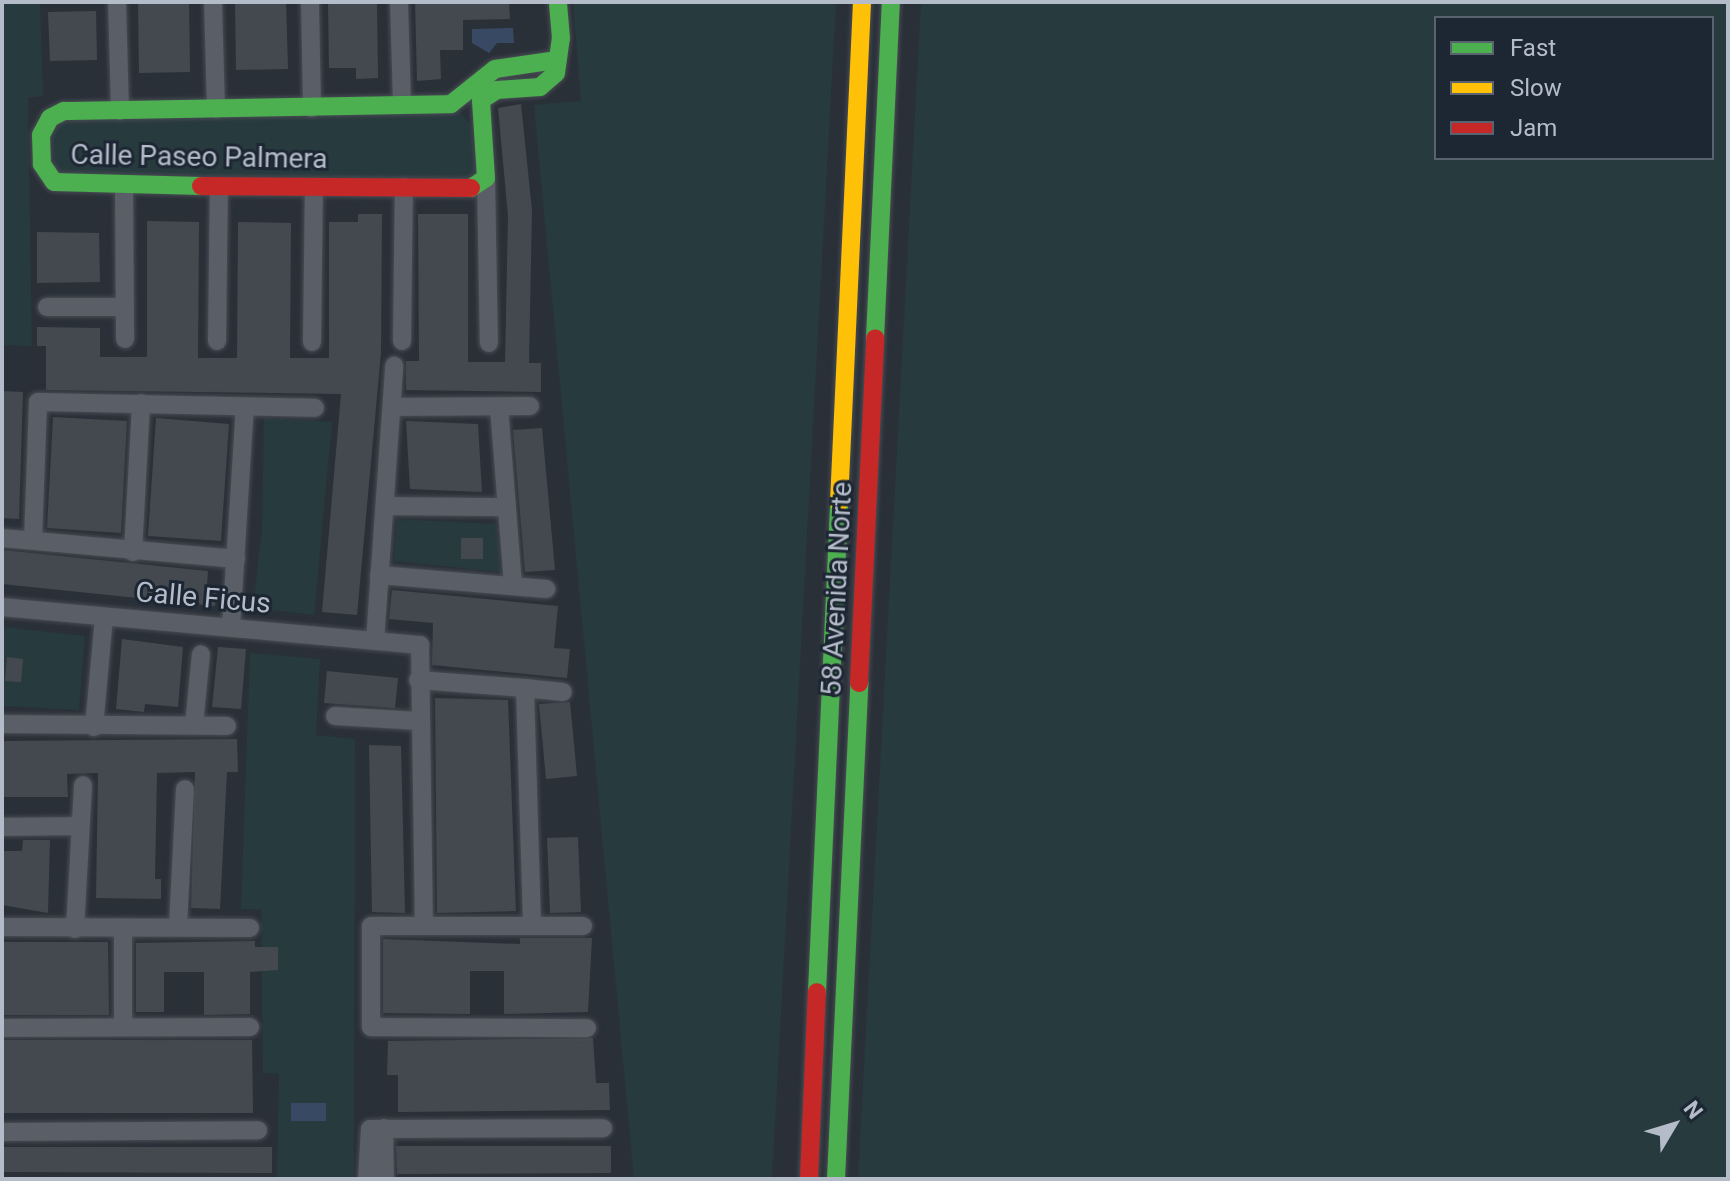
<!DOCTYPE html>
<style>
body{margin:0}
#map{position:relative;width:1730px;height:1181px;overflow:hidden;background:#2a3038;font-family:Roboto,sans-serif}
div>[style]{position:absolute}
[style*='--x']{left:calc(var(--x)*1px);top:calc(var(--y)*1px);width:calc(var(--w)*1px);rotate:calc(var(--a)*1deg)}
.green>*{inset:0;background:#273a3e}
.water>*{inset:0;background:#384963}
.building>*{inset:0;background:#444950}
.roads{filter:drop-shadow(0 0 2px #484c53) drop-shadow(0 0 2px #484c53)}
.street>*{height:18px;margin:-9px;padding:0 9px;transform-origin:9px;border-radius:9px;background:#5a5e66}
.fast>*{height:18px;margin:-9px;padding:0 9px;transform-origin:9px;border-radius:9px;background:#4caf50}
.slow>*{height:18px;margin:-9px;padding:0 9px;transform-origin:9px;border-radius:9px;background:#ffc107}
.jam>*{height:18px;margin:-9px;padding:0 9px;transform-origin:9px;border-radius:9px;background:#c62828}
span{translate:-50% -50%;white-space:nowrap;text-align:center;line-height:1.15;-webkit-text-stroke:6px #1d2633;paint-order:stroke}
.street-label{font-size:28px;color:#b4bcc9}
.frame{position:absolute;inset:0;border:4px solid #b4bcc9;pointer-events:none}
.legend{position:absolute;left:1434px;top:16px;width:280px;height:144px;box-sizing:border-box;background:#1d2633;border:2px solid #59626f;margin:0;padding:10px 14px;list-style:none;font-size:24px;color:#b4bcc9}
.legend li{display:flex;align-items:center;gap:16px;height:40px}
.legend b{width:40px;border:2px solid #59626f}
.north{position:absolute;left:1634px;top:1085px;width:80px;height:80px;-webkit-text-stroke:6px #1d2633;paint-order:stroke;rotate:52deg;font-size:22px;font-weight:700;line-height:32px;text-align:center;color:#b4bcc9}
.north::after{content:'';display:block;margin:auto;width:28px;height:36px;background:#b4bcc9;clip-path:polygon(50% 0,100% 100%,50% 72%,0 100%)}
</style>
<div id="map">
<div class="green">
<i style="clip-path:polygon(2px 2px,40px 2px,43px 96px,28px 98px,32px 346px,2px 345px)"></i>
<i style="clip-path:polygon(573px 2px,836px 2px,772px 1179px,634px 1179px,534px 105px,581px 101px)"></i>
<i style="clip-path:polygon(evenodd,921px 2px,1728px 2px,1728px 1179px,858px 1179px,921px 2px,1436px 18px,1712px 18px,1712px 158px,1436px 158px,1436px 18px)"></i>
<i style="clip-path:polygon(460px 112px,471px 125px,476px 169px,470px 179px,64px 174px,54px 167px,52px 132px,63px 121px)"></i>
<i style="clip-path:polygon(264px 418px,332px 422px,314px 615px,253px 608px,262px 530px)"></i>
<i style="clip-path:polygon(397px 519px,496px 524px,500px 572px,394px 561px)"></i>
<i style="clip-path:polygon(2px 627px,85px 636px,79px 710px,2px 706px)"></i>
<i style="clip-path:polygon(250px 653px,320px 659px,316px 735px,355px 739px,354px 1179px,277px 1179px,279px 1074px,263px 1073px,261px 909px,241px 909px)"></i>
</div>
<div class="water">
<i style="clip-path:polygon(513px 28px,514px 43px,497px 43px,489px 53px,472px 43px,472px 29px)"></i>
<i style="clip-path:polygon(291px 1103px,326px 1103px,326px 1121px,291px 1121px)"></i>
</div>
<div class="building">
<i style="clip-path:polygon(138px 2px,189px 2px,190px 72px,139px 73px)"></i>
<i style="clip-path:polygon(235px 2px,286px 2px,288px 69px,236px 70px)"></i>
<i style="clip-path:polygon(328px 2px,377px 2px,378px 78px,356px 79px,356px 68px,329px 68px)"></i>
<i style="clip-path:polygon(415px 2px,509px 2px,510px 19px,463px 20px,463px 50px,440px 50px,441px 79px,417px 81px)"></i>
<i style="clip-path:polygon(96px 11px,97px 60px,50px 61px,48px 12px)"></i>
<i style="clip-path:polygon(521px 104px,532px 210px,529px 363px,541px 363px,541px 392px,406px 390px,406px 361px,419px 361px,418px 214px,468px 214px,468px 362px,505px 362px,508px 216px,498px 108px)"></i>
<i style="clip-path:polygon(358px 214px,382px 214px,381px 353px,357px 615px,322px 612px,341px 394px,46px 390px,46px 346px,37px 346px,37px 327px,100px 328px,100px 357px,147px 357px,147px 221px,199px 222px,198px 358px,237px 358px,238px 222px,291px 223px,290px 358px,329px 358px,329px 222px,358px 222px)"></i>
<i style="clip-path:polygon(37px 232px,99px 233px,100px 282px,37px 283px)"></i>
<i style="clip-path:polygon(2px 391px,23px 392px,19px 519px,2px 518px)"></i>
<i style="clip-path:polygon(53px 417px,127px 421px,121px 533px,47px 528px)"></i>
<i style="clip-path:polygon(156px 418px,229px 424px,221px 541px,148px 536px)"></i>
<i style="clip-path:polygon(406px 421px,478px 424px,482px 492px,410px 489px)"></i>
<i style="clip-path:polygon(542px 428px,555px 570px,525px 572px,513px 430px)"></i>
<i style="clip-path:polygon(461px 538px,483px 538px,483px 559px,461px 559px)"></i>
<i style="clip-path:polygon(2px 550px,208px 571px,207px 585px,217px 586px,215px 606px,2px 584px)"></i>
<i style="clip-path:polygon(392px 590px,558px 606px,554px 648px,570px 649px,567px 678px,432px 665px,433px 623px,389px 619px)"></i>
<i style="clip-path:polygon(122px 639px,183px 647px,178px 707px,145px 704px,144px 712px,116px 709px)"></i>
<i style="clip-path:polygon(218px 647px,246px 649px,241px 709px,212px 707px)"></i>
<i style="clip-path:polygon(7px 657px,23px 659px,21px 682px,5px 681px)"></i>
<i style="clip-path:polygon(327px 671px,398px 678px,395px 708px,324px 703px)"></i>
<i style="clip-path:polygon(435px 698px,508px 700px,516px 911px,437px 913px)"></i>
<i style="clip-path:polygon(570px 702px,577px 776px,546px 779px,539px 704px)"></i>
<i style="clip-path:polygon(237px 739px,238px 772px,227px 772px,220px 909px,191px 908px,195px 772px,157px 773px,155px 879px,161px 879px,161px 899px,96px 898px,98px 773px,67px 774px,68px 797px,2px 797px,2px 741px)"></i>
<i style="clip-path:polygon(369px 745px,401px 746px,405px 913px,372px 912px)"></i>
<i style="clip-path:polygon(578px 837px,581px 912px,550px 913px,547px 838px)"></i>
<i style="clip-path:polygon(23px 840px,50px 840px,48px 913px,2px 905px,2px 851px,22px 851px)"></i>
<i style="clip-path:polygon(520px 938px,592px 938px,588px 1012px,504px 1014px,504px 971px,470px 971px,470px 1014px,383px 1013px,383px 939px,520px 944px)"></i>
<i style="clip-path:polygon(255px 941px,255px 947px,278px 947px,278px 970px,250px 972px,250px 1014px,204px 1015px,204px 972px,164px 972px,164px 1012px,136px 1012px,136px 943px)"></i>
<i style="clip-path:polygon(2px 942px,108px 942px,109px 1015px,2px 1015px)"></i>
<i style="clip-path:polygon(593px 1038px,596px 1083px,609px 1083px,610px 1110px,398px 1112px,398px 1075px,387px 1075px,388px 1041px)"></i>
<i style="clip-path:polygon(2px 1040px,252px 1040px,253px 1113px,2px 1113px)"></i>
<i style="clip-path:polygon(396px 1146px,611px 1146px,611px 1173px,397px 1174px)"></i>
<i style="clip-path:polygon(2px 1147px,272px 1147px,272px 1173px,2px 1172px)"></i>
</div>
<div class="roads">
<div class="street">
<i style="--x:117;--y:2;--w:109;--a:88.4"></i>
<i style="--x:213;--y:2;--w:107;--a:88.4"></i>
<i style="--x:310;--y:2;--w:106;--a:88.9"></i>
<i style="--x:399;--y:2;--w:103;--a:88.3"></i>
<i style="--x:486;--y:178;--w:165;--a:89"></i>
<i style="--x:124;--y:186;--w:153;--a:89.6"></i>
<i style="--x:47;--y:307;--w:78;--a:0"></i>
<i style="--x:217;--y:341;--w:153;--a:-89.3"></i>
<i style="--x:402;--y:341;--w:154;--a:-89.3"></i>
<i style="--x:312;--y:342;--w:155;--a:-89.3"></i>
<i style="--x:393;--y:407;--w:137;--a:-0.4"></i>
<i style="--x:499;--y:407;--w:179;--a:85.5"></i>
<i style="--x:385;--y:506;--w:121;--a:0.5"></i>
<i style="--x:2;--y:538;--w:235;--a:5.1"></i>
<i style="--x:33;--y:540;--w:138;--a:-87.9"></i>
<i style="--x:38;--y:402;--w:277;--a:1.2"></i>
<i style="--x:133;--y:552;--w:149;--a:-86.9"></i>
<i style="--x:379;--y:575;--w:168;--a:4.8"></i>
<i style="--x:2;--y:607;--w:420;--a:5.2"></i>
<i style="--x:420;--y:645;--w:278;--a:89.2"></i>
<i style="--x:231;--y:627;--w:220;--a:-86.4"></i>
<i style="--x:375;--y:641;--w:276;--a:-86"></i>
<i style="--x:418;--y:680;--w:107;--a:4.3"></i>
<i style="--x:525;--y:688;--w:238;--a:88.3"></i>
<i style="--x:532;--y:926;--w:161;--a:180"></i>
<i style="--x:371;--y:926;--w:101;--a:90"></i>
<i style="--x:371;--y:1027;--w:216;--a:0.3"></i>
<i style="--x:525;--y:688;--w:38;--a:6"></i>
<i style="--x:335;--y:716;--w:83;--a:3.4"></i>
<i style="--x:2;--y:724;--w:225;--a:0.5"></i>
<i style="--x:194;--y:725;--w:71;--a:-84.4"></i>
<i style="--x:94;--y:727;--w:110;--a:-84.8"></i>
<i style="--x:2;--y:827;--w:78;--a:-0.7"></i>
<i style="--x:178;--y:926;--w:137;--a:-87.1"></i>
<i style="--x:532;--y:926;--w:51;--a:0"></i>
<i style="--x:2;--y:927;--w:248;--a:0.2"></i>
<i style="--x:75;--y:929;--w:144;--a:-86.8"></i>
<i style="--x:123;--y:930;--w:96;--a:90"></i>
<i style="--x:2;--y:1028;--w:248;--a:-0.2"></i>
<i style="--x:384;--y:1128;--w:51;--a:88.9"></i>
<i style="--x:2;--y:1132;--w:256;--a:-0.4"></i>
<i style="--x:367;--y:1179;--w:50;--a:-86.6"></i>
<i style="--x:370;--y:1129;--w:233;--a:-0.2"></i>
</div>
<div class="fast">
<i style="--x:201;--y:186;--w:147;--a:-178.4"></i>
<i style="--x:54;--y:182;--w:22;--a:-124"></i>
<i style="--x:42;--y:164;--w:29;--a:-92"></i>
<i style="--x:41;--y:135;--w:19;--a:-62"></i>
<i style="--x:50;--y:118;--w:16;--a:-27"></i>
<i style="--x:64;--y:111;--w:387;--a:-1"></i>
<i style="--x:451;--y:104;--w:56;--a:-38.5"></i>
<i style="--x:495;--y:69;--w:63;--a:-8.3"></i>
<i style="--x:471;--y:188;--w:18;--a:-34"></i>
<i style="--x:486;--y:178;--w:78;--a:-93.7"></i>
<i style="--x:481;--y:100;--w:19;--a:-32"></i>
<i style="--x:497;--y:90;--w:43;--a:-4"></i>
<i style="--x:540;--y:87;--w:21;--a:-41"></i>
<i style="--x:556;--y:73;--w:35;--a:-82"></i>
<i style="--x:561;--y:38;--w:36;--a:-95"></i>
<i style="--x:875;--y:338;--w:336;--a:-87.3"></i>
<i style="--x:817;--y:992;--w:489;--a:-87.4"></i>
<i style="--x:836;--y:1179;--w:497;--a:-87.3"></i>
</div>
<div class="slow">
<i style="--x:839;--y:503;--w:502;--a:-87.37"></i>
</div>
<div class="jam">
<i style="--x:201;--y:186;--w:270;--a:0.4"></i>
<i style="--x:859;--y:683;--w:345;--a:-87.3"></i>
<i style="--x:809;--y:1179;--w:187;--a:-87.6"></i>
</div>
</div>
<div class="street-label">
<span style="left:199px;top:157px;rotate:1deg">Calle Paseo Palmera</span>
<span style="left:837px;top:589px;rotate:-87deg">58 Avenida Norte</span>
<span style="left:203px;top:598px;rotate:5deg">Calle Ficus</span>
</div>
<div class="frame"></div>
<ul class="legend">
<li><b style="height:10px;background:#4caf50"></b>Fast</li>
<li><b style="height:10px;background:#ffc107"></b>Slow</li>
<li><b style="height:10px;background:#c62828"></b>Jam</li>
</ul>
<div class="north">N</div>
</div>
